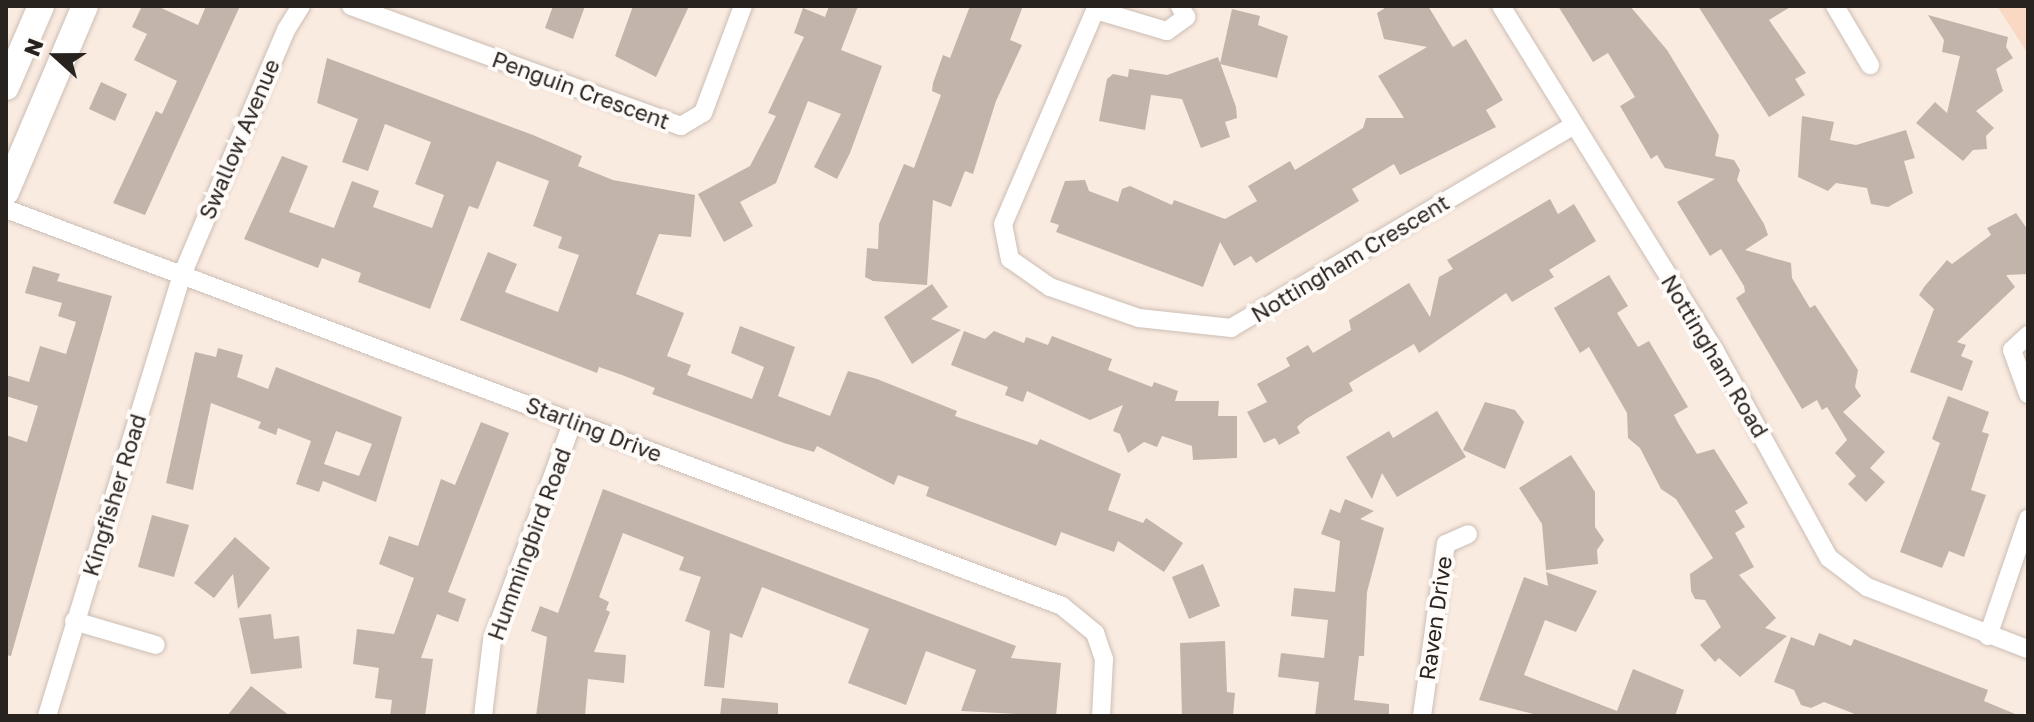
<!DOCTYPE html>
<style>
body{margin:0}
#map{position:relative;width:2034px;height:722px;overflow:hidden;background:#faebe1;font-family:"Golos Text",sans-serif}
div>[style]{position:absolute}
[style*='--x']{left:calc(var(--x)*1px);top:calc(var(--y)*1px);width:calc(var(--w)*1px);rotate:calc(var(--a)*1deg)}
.green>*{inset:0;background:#f9d9c4}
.building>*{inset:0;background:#c2b4ab}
.roads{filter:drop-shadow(0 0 2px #ccbeb4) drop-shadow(0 0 2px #ccbeb4)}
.street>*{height:18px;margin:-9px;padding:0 9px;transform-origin:9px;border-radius:9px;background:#fff}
.secondary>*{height:26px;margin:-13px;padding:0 13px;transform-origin:13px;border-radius:13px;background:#fff}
span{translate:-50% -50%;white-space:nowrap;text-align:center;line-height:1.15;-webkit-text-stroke:8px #fefbf9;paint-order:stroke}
.street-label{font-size:22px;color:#292320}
.frame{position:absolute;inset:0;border:8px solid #292320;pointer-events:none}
.north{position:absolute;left:16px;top:16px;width:80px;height:80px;-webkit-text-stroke:6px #fefbf9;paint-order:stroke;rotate:291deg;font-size:22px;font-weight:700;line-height:32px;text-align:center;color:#292320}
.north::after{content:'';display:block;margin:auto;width:28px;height:36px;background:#292320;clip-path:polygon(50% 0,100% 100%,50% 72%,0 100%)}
</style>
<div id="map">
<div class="green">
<i style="clip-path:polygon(1997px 6px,2028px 6px,2028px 54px)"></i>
</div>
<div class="building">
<i style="clip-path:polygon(142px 6px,157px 6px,198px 25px,206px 6px,240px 6px,145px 215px,113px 203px,156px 111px,162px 114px,177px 81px,134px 60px,147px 34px,132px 27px)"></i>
<i style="clip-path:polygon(553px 6px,585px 6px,573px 39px,545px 28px)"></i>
<i style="clip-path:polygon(633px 6px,689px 6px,656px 77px,615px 56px)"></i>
<i style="clip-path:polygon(829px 6px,858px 6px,841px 50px,882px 66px,850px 153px,837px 179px,814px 167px,841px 114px,808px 101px,776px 183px,740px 202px,753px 226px,724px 242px,698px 194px,750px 166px,776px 116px,768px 113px,804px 37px,794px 33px,803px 8px,825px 17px)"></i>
<i style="clip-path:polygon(970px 6px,1023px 6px,1010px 40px,1022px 45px,996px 101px,973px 174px,965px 171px,951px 207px,933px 200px,927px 285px,873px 281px,865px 277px,867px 248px,878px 249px,879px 224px,904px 164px,914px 168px,941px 95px,932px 91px,933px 83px,943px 55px,950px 58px)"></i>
<i style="clip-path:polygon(1388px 6px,1428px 6px,1453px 47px,1466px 39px,1503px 100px,1486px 110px,1496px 127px,1400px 175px,1394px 164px,1352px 189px,1359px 201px,1256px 263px,1251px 256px,1234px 266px,1220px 242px,1203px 287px,1056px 232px,1059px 225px,1050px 222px,1065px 181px,1085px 180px,1089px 191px,1118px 202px,1122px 189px,1130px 186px,1172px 205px,1174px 200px,1225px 219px,1257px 201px,1248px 186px,1290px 161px,1295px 170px,1363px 128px,1366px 118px,1404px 118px,1378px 76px,1427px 47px,1384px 39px,1377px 13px)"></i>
<i style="clip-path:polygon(1558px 6px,1630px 6px,1667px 50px,1719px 135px,1715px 156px,1734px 160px,1740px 170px,1737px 180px,1764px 224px,1768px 235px,1745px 250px,1791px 263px,1792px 278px,1810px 308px,1815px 305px,1858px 370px,1855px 387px,1861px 396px,1843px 412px,1885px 452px,1870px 468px,1885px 482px,1866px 502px,1848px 484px,1856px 476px,1835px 453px,1847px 440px,1827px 407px,1822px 410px,1817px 400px,1802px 409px,1736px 298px,1745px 292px,1744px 286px,1721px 249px,1710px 256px,1677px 202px,1715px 179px,1665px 168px,1657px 155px,1651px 159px,1620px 106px,1635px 97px,1608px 53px,1593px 62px)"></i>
<i style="clip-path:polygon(1698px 6px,1792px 6px,1769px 20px,1806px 73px,1795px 79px,1805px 95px,1769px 117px)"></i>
<i style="clip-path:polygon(1232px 9px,1260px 16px,1258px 25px,1288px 36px,1277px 78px,1220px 64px)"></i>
<i style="clip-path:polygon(1928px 15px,2008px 37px,2006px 47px,2013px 58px,1996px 69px,2003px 91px,1976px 111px,1994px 128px,1986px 136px,1987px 149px,1973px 150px,1963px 161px,1916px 123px,1935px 102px,1947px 113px,1960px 56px,1942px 52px,1944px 40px)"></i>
<i style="clip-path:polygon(1218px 57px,1236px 107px,1237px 118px,1225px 122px,1230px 137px,1201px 148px,1182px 99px,1151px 95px,1145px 130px,1099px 121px,1107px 79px,1113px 74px,1128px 77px,1129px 69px,1167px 75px)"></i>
<i style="clip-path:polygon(327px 58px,533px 135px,582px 156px,578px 166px,613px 180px,695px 195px,691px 237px,659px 234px,636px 294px,684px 313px,667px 356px,691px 365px,687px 375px,752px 399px,764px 367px,731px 353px,740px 326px,795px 347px,778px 396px,830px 416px,848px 371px,877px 379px,957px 411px,955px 416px,1037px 445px,1040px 439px,1121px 474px,1108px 510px,1143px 523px,1146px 518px,1183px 543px,1164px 572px,1118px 541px,1114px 552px,1061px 532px,1056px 546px,926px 496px,929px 487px,898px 475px,894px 485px,817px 446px,814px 452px,784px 443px,652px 394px,655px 388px,622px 375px,599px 367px,597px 373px,460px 320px,488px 252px,517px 264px,505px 292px,558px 312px,579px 255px,558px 248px,562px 237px,533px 226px,549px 181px,497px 161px,478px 209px,469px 206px,430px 309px,358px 282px,361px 273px,322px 258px,318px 268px,244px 239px,282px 156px,308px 166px,289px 212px,334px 228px,352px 181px,379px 191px,373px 207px,432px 228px,444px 195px,415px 184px,431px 142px,385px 124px,368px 171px,342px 162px,358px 119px,317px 103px)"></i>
<i style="clip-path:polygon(101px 82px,127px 94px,115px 121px,89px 109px)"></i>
<i style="clip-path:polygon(1802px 116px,1834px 122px,1830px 140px,1856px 145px,1906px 130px,1915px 158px,1904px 161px,1913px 193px,1888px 207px,1871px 204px,1867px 188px,1836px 183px,1828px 191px,1798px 177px)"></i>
<i style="clip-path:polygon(1550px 199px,1558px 214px,1574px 204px,1596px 241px,1549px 270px,1554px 277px,1512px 302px,1506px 293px,1419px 353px,1414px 344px,1349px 383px,1353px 391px,1306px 419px,1297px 427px,1300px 433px,1279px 445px,1275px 438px,1264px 443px,1247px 412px,1267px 402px,1257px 384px,1290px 366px,1286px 358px,1308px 345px,1313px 353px,1351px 330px,1349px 320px,1409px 283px,1430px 317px,1439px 277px,1453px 269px,1447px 260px)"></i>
<i style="clip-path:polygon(2016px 213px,2028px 230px,2028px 274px,2006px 275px,2015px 287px,1957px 342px,1966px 345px,1961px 356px,1973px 361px,1962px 391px,1910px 372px,1934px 309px,1919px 295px,1924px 287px,1947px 260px,1952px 264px,1991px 235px,1987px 228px)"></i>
<i style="clip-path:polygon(33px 266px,60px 274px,57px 281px,112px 296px,11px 656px,6px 655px,6px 435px,27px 442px,38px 406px,6px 396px,6px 375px,29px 382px,40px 346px,66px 354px,76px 322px,58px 316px,62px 303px,25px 293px)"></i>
<i style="clip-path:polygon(1609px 275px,1628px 306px,1617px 313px,1638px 347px,1649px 341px,1688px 407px,1674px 415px,1678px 423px,1697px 454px,1714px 449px,1748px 503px,1735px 511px,1745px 527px,1735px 533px,1754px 567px,1739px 575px,1776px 618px,1765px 628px,1787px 636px,1740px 677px,1719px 658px,1715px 662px,1700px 645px,1721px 627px,1705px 600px,1695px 599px,1691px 591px,1690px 574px,1713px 558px,1676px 499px,1661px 489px,1640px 448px,1628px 438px,1627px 413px,1589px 347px,1580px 353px,1554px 308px)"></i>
<i style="clip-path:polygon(932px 284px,948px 307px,931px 319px,961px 330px,912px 364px,884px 317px)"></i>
<i style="clip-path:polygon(964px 331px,985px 339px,994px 331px,1024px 343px,1026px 337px,1048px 345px,1052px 336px,1112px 359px,1108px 370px,1152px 387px,1154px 382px,1178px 391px,1175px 401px,1219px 401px,1218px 416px,1237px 416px,1237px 458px,1193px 460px,1192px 446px,1162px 436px,1157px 447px,1144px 442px,1128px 453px,1120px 434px,1113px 431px,1123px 405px,1090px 420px,1027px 391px,1023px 402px,1005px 395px,1008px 387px,951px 365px)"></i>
<i style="clip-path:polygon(evenodd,218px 348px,243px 355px,237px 377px,268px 389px,276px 367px,402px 417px,376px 502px,323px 481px,319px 492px,296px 484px,311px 441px,278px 428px,276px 435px,258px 428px,261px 422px,211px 403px,193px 490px,166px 483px,195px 352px,216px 357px,218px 348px,336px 431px,372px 444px,359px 476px,324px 464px,336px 431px)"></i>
<i style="clip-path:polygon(1948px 396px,1989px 412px,1982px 432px,1989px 434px,1971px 490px,1986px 495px,1964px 557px,1949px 551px,1942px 568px,1900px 552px,1940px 443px,1932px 439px)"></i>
<i style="clip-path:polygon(1485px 402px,1515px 410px,1524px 422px,1505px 469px,1463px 450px)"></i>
<i style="clip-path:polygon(1437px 411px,1466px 457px,1397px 497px,1382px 473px,1372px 499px,1346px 457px,1389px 431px,1393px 438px)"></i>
<i style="clip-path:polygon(481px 422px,509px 433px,448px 592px,466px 599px,458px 622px,437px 614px,421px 658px,433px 659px,425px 716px,390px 716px,392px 700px,375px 698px,379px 668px,353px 664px,357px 629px,394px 634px,414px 578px,379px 564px,389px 536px,418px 546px,441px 479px,455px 485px)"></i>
<i style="clip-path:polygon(1571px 455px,1595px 492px,1595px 527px,1604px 540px,1597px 550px,1598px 564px,1546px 570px,1542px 524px,1519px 488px)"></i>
<i style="clip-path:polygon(603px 489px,1016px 646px,1011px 658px,1061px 663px,1056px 716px,961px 711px,976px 670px,926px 651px,906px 705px,848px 683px,869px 629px,762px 587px,742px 638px,730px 633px,724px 688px,704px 686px,710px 631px,685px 621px,701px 577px,679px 570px,684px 557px,623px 533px,599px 597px,609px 602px,606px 610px,610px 612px,594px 652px,626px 655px,624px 683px,588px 679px,585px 716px,536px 716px,547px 637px,531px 631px,540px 606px,558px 613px)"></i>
<i style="clip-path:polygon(1345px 499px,1374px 511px,1360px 519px,1384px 528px,1367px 592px,1364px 656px,1359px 656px,1354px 700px,1389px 704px,1389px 716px,1315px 716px,1319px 682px,1278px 677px,1281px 653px,1324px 658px,1328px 620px,1291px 616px,1294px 588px,1335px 592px,1340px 541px,1321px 534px,1330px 509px,1340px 513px)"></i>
<i style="clip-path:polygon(152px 515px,189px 525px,174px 577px,138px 567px)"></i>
<i style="clip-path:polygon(235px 537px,270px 568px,238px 609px,233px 574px,214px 598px,194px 583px)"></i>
<i style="clip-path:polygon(1203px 564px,1220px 606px,1189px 619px,1172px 577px)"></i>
<i style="clip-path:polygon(1546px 572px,1597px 591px,1576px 632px,1545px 620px,1524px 675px,1617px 711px,1633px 669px,1684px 690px,1675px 716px,1541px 716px,1479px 700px,1524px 577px,1548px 586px)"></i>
<i style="clip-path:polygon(271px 614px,274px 639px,299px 636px,302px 668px,251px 674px,239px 618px)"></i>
<i style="clip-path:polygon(1819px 633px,1851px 646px,1854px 639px,1988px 690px,1984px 701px,2020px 716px,1860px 716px,1824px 702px,1811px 708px,1801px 705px,1794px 690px,1774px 682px,1791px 637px,1814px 646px)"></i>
<i style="clip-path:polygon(1225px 641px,1227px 692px,1235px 693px,1233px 716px,1182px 716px,1180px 643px)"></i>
<i style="clip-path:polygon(251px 686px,290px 716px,227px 716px)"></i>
<i style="clip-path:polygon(722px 698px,778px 703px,778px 716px,720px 716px)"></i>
</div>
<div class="roads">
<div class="street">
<i style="--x:351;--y:6;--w:351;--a:20"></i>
<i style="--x:681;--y:126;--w:26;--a:-31"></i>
<i style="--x:703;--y:113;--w:114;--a:-69.5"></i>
<i style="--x:1097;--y:6;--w:237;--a:113.3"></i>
<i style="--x:1003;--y:224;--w:36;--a:79"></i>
<i style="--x:1010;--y:259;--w:49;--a:35"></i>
<i style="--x:1050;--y:287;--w:94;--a:19.2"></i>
<i style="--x:1139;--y:318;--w:93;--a:6.2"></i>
<i style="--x:1231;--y:328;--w:397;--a:-30.6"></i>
<i style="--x:1501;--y:6;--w:406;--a:58.2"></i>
<i style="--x:1715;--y:351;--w:236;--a:61.2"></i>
<i style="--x:1829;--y:558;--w:48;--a:37.3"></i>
<i style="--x:1867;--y:587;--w:173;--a:21.1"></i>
<i style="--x:1835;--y:6;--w:69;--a:59.3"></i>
<i style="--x:1096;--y:10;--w:74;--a:16.5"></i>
<i style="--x:1167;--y:31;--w:24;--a:-36"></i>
<i style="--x:1186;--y:17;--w:13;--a:-119"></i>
<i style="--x:6;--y:209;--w:1128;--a:20.6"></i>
<i style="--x:1062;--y:606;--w:43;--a:39.3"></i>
<i style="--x:1095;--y:633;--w:28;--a:71"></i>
<i style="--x:1104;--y:659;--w:57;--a:93"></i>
<i style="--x:2028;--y:335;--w:22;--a:137"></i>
<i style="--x:2012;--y:350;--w:47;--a:70"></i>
<i style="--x:74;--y:621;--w:85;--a:16.3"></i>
<i style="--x:1988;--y:636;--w:124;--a:-71.1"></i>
<i style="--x:47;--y:716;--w:461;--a:-73"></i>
<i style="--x:182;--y:275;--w:266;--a:-67"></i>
<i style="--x:286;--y:30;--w:28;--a:-58"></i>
<i style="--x:483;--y:716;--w:76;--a:-83.2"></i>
<i style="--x:492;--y:641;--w:234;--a:-69.8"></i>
<i style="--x:1422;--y:716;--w:174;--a:-82.1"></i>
<i style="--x:1446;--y:544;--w:24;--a:-24"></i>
</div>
<div class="secondary">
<i style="--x:6;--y:87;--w:88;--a:-66.6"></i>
<i style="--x:6;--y:192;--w:202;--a:-67"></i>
</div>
</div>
<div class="street-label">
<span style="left:581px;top:90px;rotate:20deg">Penguin Crescent</span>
<span style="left:239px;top:139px;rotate:-67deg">Swallow Avenue</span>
<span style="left:1350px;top:258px;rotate:-31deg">Nottingham Crescent</span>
<span style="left:1715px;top:356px;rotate:59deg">Nottingham Road</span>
<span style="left:594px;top:429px;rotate:21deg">Starling Drive</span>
<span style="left:114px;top:495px;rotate:-73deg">Kingfisher Road</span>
<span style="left:529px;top:544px;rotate:-70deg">Hummingbird Road</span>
<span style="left:1435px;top:618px;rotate:-82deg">Raven Drive</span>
</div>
<div class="frame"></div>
<div class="north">N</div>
</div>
